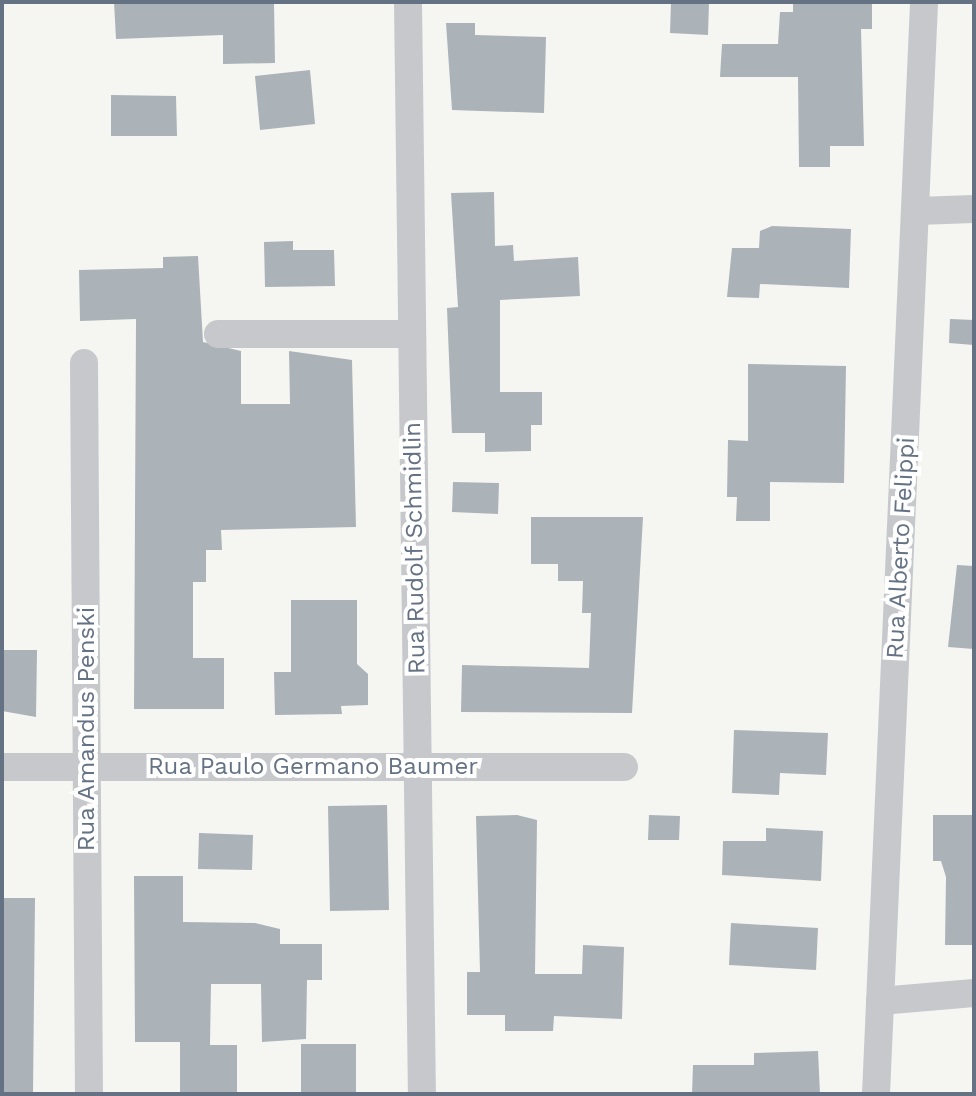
<!DOCTYPE html>
<style>
body{margin:0}
#map{position:relative;width:976px;height:1096px;overflow:hidden;background:#f5f6f2;font-family:"Work Sans",sans-serif}
div>[style]{position:absolute}
[style*='--x']{left:calc(var(--x)*1px);top:calc(var(--y)*1px);width:calc(var(--w)*1px);rotate:calc(var(--a)*1deg)}
.building>*{inset:0;background:#abb2b8}
.minor>*{height:28px;margin:-14px;padding:0 14px;transform-origin:14px;border-radius:14px;background:#c6c8cc}
span{translate:-50% -50%;white-space:nowrap;text-align:center;line-height:1.15;-webkit-text-stroke:8px #fff;paint-order:stroke}
.street-label{font-size:24px;color:#647284}
.frame{position:absolute;inset:0;border:4px solid #647284;pointer-events:none}
</style>
<div id="map">
<div class="building">
<i style="clip-path:polygon(114px 2px,274px 2px,275px 63px,223px 64px,223px 35px,116px 39px)"></i>
<i style="clip-path:polygon(671px 2px,709px 2px,708px 35px,670px 33px)"></i>
<i style="clip-path:polygon(793px 2px,872px 2px,872px 29px,861px 29px,864px 146px,830px 146px,830px 167px,799px 167px,798px 77px,720px 77px,722px 44px,778px 44px,780px 12px,793px 12px)"></i>
<i style="clip-path:polygon(446px 23px,475px 23px,475px 35px,546px 37px,544px 113px,452px 110px)"></i>
<i style="clip-path:polygon(310px 70px,315px 124px,260px 130px,255px 76px)"></i>
<i style="clip-path:polygon(111px 95px,176px 96px,177px 136px,111px 136px)"></i>
<i style="clip-path:polygon(494px 192px,495px 246px,513px 245px,514px 261px,578px 257px,580px 296px,500px 300px,500px 392px,542px 392px,542px 425px,531px 425px,531px 451px,485px 452px,485px 433px,452px 433px,447px 308px,458px 307px,451px 193px)"></i>
<i style="clip-path:polygon(772px 226px,851px 229px,849px 288px,760px 284px,759px 298px,727px 297px,732px 248px,759px 248px,760px 231px)"></i>
<i style="clip-path:polygon(293px 241px,293px 250px,334px 250px,335px 286px,265px 287px,264px 242px)"></i>
<i style="clip-path:polygon(198px 256px,203px 342px,241px 351px,241px 404px,290px 404px,289px 351px,352px 360px,356px 527px,221px 530px,222px 550px,206px 550px,206px 582px,193px 582px,193px 658px,224px 658px,224px 709px,134px 709px,136px 319px,80px 321px,79px 270px,163px 268px,163px 257px)"></i>
<i style="clip-path:polygon(950px 319px,974px 320px,974px 345px,949px 343px)"></i>
<i style="clip-path:polygon(748px 364px,846px 366px,844px 483px,770px 482px,770px 521px,736px 521px,737px 497px,727px 497px,728px 440px,748px 441px)"></i>
<i style="clip-path:polygon(453px 482px,499px 483px,498px 514px,452px 512px)"></i>
<i style="clip-path:polygon(531px 517px,643px 517px,632px 713px,461px 712px,462px 665px,589px 668px,591px 613px,582px 613px,583px 581px,558px 581px,558px 564px,531px 564px)"></i>
<i style="clip-path:polygon(957px 565px,974px 566px,974px 649px,948px 647px)"></i>
<i style="clip-path:polygon(291px 600px,357px 600px,357px 664px,368px 674px,368px 705px,341px 706px,342px 714px,275px 715px,274px 672px,291px 672px)"></i>
<i style="clip-path:polygon(2px 650px,37px 650px,36px 717px,2px 711px)"></i>
<i style="clip-path:polygon(734px 730px,828px 733px,826px 775px,780px 773px,779px 795px,732px 793px)"></i>
<i style="clip-path:polygon(387px 805px,389px 910px,330px 911px,328px 806px)"></i>
<i style="clip-path:polygon(517px 815px,537px 820px,535px 974px,582px 974px,583px 945px,624px 947px,622px 1019px,554px 1016px,553px 1031px,505px 1031px,505px 1015px,467px 1015px,467px 972px,480px 972px,476px 816px)"></i>
<i style="clip-path:polygon(649px 815px,680px 816px,679px 840px,648px 840px)"></i>
<i style="clip-path:polygon(933px 815px,974px 815px,974px 945px,945px 945px,946px 877px,941px 861px,933px 861px)"></i>
<i style="clip-path:polygon(766px 828px,823px 831px,821px 881px,722px 875px,723px 841px,766px 841px)"></i>
<i style="clip-path:polygon(199px 833px,253px 835px,252px 870px,198px 869px)"></i>
<i style="clip-path:polygon(134px 876px,183px 876px,183px 922px,255px 923px,280px 929px,280px 944px,322px 944px,322px 980px,307px 980px,306px 1039px,262px 1042px,261px 984px,211px 984px,210px 1045px,237px 1045px,237px 1094px,180px 1094px,180px 1042px,135px 1042px)"></i>
<i style="clip-path:polygon(2px 898px,35px 898px,33px 1094px,2px 1094px)"></i>
<i style="clip-path:polygon(731px 923px,818px 928px,816px 970px,729px 965px)"></i>
<i style="clip-path:polygon(301px 1044px,356px 1044px,356px 1094px,301px 1094px)"></i>
<i style="clip-path:polygon(818px 1051px,820px 1094px,692px 1094px,693px 1065px,754px 1065px,754px 1053px)"></i>
</div>
<div class="minor">
<i style="--x:408;--y:2;--w:1092;--a:89.27"></i>
<i style="--x:917;--y:211;--w:57;--a:-2"></i>
<i style="--x:218;--y:334;--w:194;--a:0"></i>
<i style="--x:84;--y:363;--w:731;--a:89.61"></i>
<i style="--x:2;--y:767;--w:622;--a:0"></i>
<i style="--x:880;--y:1001;--w:94;--a:-4.9"></i>
<i style="--x:876;--y:1094;--w:1093;--a:-87.48"></i>
</div>
<div class="street-label">
<span style="left:415px;top:548px;rotate:-91deg">Rua Rudolf Schmidlin</span>
<span style="left:901px;top:548px;rotate:-87deg">Rua Alberto Felippi</span>
<span style="left:87px;top:729px;rotate:-90deg">Rua Amandus Penski</span>
<span style="left:313px;top:767px">Rua Paulo Germano Baumer</span>
</div>
<div class="frame"></div>
</div>
